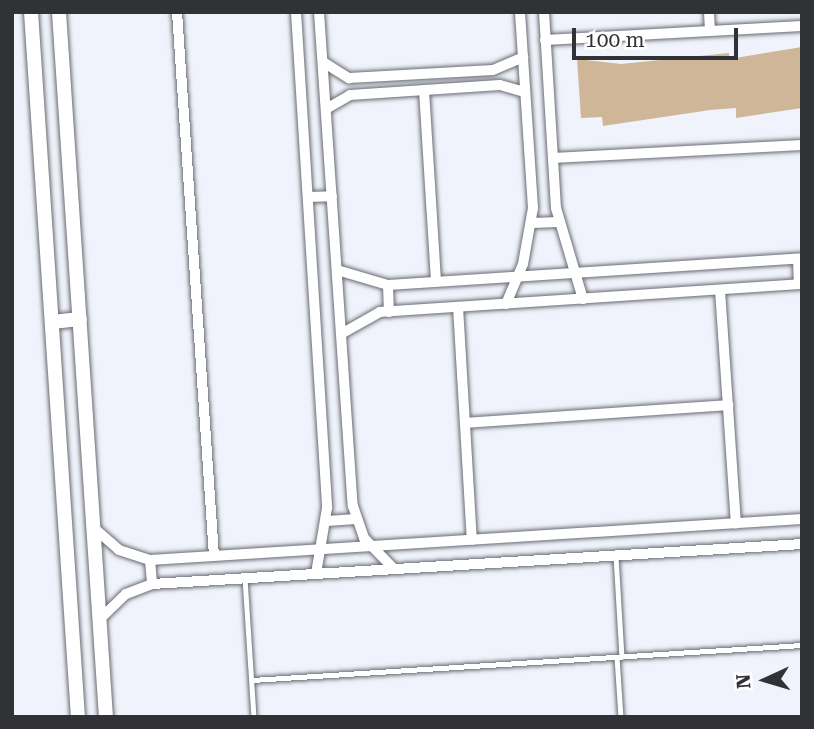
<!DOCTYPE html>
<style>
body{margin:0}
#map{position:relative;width:814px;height:729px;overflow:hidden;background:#f0f3fb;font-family:"Roboto Serif",serif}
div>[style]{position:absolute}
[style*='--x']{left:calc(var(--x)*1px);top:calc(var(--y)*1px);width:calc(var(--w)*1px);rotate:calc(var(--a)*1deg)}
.building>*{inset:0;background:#cfb698}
.roads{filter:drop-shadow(0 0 2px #686b72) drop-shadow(0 0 2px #686b72)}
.lane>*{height:4.5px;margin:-2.25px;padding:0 2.25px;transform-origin:2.25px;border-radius:2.25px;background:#fff}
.street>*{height:10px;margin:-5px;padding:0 5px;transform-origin:5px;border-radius:5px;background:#fff}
.secondary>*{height:14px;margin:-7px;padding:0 7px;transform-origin:7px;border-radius:7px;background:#fff}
span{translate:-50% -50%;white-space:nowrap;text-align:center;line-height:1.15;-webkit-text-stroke:5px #fff;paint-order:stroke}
.frame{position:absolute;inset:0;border:14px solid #313235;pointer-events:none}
.north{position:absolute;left:730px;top:645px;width:70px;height:70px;-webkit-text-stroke:5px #fff;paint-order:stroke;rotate:266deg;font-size:19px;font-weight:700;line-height:28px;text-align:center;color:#313235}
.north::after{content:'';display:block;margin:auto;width:24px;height:32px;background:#313235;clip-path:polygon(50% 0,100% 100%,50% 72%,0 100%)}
.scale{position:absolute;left:572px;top:28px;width:166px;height:32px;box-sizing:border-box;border:4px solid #313235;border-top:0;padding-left:9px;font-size:21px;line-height:24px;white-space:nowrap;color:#313235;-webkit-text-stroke:5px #fff;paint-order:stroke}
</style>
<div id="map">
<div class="building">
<i style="clip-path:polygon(802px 47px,802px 108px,736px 118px,736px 108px,710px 110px,603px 126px,602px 117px,581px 118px,577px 59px,621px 64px,729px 53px,729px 59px)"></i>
</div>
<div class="roads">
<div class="lane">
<i style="--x:616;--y:556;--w:101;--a:86.6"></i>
<i style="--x:245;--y:578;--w:139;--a:86.3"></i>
<i style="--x:617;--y:657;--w:60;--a:86.2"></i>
<i style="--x:252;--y:680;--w:551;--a:-3.64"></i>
</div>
<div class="street">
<i style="--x:177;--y:12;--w:545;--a:86.11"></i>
<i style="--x:296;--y:12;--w:497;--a:86.4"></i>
<i style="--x:327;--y:508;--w:67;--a:99.5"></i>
<i style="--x:319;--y:12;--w:495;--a:86.1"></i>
<i style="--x:353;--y:506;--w:34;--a:71"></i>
<i style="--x:364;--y:538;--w:43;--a:45.9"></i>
<i style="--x:544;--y:12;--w:196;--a:86.5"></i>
<i style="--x:556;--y:208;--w:95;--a:73.5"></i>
<i style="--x:709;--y:12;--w:19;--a:87"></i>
<i style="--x:545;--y:40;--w:257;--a:-3.1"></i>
<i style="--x:323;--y:62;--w:31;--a:32"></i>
<i style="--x:349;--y:78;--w:144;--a:-3.2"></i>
<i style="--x:493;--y:70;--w:33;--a:-23"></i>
<i style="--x:424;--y:90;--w:192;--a:86.4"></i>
<i style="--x:326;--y:109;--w:28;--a:-30"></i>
<i style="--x:350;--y:95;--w:150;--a:-3.8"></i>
<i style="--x:500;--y:85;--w:26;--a:16"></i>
<i style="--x:553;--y:158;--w:249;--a:-3"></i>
<i style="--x:308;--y:197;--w:24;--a:-2"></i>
<i style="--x:532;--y:223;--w:26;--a:-2"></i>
<i style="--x:798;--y:259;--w:25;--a:88"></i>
<i style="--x:337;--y:270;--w:53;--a:16.4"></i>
<i style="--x:388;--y:285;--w:415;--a:-3.7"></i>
<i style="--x:388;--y:285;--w:27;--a:88"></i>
<i style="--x:720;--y:290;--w:234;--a:86.1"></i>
<i style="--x:506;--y:304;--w:43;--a:-67"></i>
<i style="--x:523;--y:264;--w:57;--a:-79.9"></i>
<i style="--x:533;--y:208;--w:196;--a:-93.8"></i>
<i style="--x:458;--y:307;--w:233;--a:86.6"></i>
<i style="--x:341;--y:334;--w:45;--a:-29.4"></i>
<i style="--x:380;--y:312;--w:423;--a:-3.8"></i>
<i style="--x:465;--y:423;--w:264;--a:-3.9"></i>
<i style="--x:327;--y:521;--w:29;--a:-4"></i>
<i style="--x:94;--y:528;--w:33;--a:41"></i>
<i style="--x:119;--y:550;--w:33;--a:18"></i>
<i style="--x:150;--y:560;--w:653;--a:-3.6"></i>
<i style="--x:150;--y:560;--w:24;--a:85"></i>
<i style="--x:100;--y:619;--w:36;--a:-44"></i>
<i style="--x:126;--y:594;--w:28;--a:-21"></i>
<i style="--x:152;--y:584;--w:651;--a:-3.52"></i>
</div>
<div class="secondary">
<i style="--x:31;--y:12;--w:707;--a:86.19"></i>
<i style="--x:59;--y:12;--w:707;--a:86.19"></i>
<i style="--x:52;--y:322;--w:28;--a:-6"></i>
</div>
</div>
<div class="frame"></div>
<div class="north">N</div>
<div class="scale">100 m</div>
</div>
